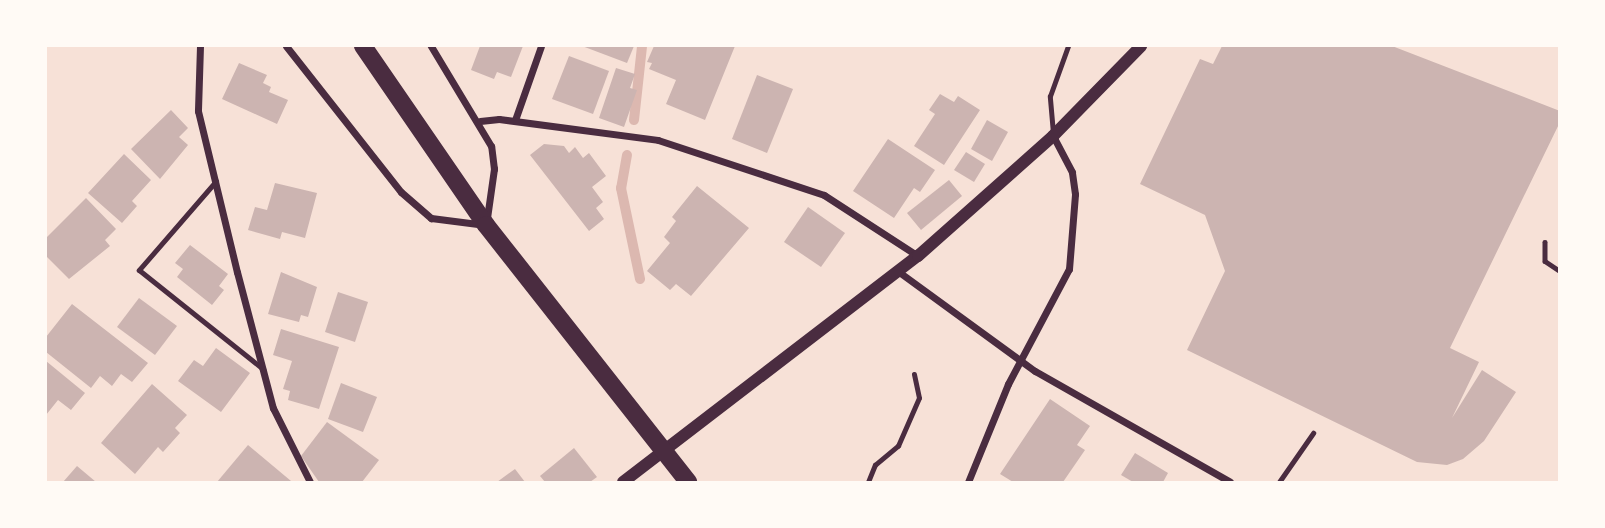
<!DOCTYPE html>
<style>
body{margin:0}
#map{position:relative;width:1605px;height:528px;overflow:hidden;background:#f7e1d7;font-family:Jost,sans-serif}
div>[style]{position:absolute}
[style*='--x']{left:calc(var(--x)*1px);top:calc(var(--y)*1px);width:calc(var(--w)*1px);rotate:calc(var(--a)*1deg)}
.stream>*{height:10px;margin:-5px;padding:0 5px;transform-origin:5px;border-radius:5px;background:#dcb8b0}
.building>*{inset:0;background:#ccb4b1}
.path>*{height:4.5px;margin:-2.25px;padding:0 2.25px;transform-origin:2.25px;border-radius:2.25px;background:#4a2c40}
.service>*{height:5px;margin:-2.5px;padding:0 2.5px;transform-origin:2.5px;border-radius:2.5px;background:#4a2c40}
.minor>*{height:7px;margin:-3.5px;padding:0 3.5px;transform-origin:3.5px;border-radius:3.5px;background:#4a2c40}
.tertiary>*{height:12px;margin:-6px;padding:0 6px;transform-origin:6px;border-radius:6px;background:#4a2c40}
.primary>*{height:18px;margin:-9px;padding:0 9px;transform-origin:9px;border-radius:9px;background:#4a2c40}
span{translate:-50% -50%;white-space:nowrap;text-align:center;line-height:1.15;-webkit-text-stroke:7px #fffaf5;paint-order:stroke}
.frame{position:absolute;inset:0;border:47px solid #fffaf5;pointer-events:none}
</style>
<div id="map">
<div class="stream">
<i style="--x:634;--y:120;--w:74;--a:-83.8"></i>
<i style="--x:627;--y:155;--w:34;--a:100"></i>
<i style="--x:621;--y:188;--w:93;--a:78.2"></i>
</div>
<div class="building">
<i style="clip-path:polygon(480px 46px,523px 46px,511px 77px,497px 72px,494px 79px,471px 70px)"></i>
<i style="clip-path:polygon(582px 46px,634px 46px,627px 63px)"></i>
<i style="clip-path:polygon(654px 46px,735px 46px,705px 120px,666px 104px,676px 80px,649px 69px,652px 63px,647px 62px)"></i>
<i style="clip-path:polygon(1222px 46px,1392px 46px,1560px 111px,1560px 122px,1450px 348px,1479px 362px,1452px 418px,1482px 370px,1516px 392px,1484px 441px,1463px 459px,1447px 465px,1417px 462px,1187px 350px,1225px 271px,1205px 215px,1140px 184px,1200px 59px,1213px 64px)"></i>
<i style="clip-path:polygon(569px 56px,609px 71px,593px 114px,552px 99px)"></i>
<i style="clip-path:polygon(239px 63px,267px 75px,263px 83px,271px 87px,269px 92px,288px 100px,277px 124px,222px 99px)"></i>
<i style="clip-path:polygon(616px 68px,635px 74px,630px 88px,637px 90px,624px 127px,599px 118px)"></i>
<i style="clip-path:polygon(757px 75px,793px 89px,767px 153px,732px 139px)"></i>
<i style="clip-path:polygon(940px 94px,954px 102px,958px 96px,980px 110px,944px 165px,914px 146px,935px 114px,929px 110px)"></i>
<i style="clip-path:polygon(171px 110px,188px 128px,179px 137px,188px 145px,160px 179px,131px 149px)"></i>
<i style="clip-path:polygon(987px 120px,1008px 132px,992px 161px,971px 149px)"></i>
<i style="clip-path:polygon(888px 139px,935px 170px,920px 192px,914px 188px,894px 218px,853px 191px)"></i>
<i style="clip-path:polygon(544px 144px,564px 146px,569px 153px,575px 147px,583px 158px,589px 153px,606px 176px,592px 187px,603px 202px,596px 208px,604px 219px,589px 231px,530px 155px)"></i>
<i style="clip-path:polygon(966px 152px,985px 164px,974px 182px,954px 170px)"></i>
<i style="clip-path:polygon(124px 154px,151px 180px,132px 201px,137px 206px,122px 223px,88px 193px)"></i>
<i style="clip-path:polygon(949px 180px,962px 196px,921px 230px,907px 213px)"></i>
<i style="clip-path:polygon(275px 183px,317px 193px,305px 238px,282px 232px,280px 239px,248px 230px,255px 207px,267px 210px)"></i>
<i style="clip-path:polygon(697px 186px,749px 228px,691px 296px,676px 284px,670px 290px,647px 271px,670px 243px,664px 237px,676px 221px,672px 217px)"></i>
<i style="clip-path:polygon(86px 198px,116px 229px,105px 240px,110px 246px,69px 279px,46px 256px,46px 238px)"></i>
<i style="clip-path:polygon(808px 207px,845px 233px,821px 267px,784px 242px)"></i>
<i style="clip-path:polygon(190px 245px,228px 274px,219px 286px,224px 290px,212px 305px,177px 277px,183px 269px,175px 263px)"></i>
<i style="clip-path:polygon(281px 272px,317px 287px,308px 317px,301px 315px,299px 322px,268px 314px)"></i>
<i style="clip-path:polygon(338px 292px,368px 302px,355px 342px,325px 332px)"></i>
<i style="clip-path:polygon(139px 298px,177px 326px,155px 355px,117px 327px)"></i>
<i style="clip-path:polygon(72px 304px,148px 363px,132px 382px,121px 374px,112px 386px,100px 376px,91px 388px,46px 352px,46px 337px)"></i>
<i style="clip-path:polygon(281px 329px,339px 347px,319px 409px,288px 400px,290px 391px,283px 389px,292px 361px,273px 355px)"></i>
<i style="clip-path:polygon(216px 348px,250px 373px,221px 412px,178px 381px,194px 360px,203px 366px)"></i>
<i style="clip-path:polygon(46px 361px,85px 393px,71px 410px,58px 400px,46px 415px)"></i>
<i style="clip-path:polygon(341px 383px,377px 397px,363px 432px,328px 419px)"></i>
<i style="clip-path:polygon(152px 384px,187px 415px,175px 428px,180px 433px,163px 452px,158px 447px,135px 474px,101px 443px)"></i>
<i style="clip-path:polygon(1050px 399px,1090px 426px,1077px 445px,1085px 450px,1063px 482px,1013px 482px,1000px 474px)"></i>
<i style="clip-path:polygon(327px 422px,379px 460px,362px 482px,319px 482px,301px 456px)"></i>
<i style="clip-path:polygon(248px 445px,291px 481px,290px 482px,217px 482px)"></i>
<i style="clip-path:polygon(574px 448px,597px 477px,590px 482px,545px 482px,540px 476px)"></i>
<i style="clip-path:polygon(1135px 453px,1168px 473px,1163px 482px,1133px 482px,1121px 475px)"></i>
<i style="clip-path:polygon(77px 466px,96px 482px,63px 482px)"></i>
<i style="clip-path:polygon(515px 469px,525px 482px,497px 482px)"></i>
</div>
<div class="path">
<i style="--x:1545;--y:242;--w:19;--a:90"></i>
<i style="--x:1545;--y:261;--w:18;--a:34"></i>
<i style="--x:868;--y:482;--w:18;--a:-68"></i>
<i style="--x:875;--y:465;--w:30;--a:-40"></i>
<i style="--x:898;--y:446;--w:52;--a:-66.4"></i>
<i style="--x:919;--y:398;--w:24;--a:-102"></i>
</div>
<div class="service">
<i style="--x:1053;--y:133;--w:37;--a:-95"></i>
<i style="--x:1050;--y:96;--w:53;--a:-70.2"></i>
<i style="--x:216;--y:181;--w:118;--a:130.9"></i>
<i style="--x:139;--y:270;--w:159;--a:38.6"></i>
<i style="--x:1279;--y:482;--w:60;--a:-55.2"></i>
</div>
<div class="minor">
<i style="--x:200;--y:46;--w:65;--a:91.8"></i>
<i style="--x:198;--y:111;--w:166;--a:76.4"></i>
<i style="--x:237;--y:272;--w:141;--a:75.2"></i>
<i style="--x:273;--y:408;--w:83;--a:63.4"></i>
<i style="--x:286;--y:46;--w:186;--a:51.8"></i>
<i style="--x:401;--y:192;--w:40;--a:41"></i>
<i style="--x:431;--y:218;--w:55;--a:7.3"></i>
<i style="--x:486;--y:225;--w:57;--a:-81.9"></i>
<i style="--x:494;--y:169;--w:23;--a:-97"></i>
<i style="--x:491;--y:146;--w:117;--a:-121"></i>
<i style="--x:515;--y:120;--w:78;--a:-70.6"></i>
<i style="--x:480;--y:121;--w:19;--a:-6"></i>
<i style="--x:499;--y:119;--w:160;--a:7.5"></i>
<i style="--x:658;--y:140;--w:175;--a:18.3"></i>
<i style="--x:824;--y:195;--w:112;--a:33"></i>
<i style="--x:899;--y:272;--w:168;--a:36.1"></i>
<i style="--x:1035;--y:371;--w:224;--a:29.6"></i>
<i style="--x:968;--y:482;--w:106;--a:-67.8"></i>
<i style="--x:1008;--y:384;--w:130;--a:-62.1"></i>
<i style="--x:1069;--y:269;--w:75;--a:-85.4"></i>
<i style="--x:1075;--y:194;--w:22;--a:-98"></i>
<i style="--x:1072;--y:172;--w:41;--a:-117.8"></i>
</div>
<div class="tertiary">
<i style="--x:623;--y:482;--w:372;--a:-37.5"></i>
<i style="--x:918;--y:256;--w:181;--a:-41.6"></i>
<i style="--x:1053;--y:136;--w:126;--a:-45.6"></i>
</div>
<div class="primary">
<i style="--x:363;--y:46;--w:217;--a:55.5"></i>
<i style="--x:486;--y:225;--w:327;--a:51.8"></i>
</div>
<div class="frame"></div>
</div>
